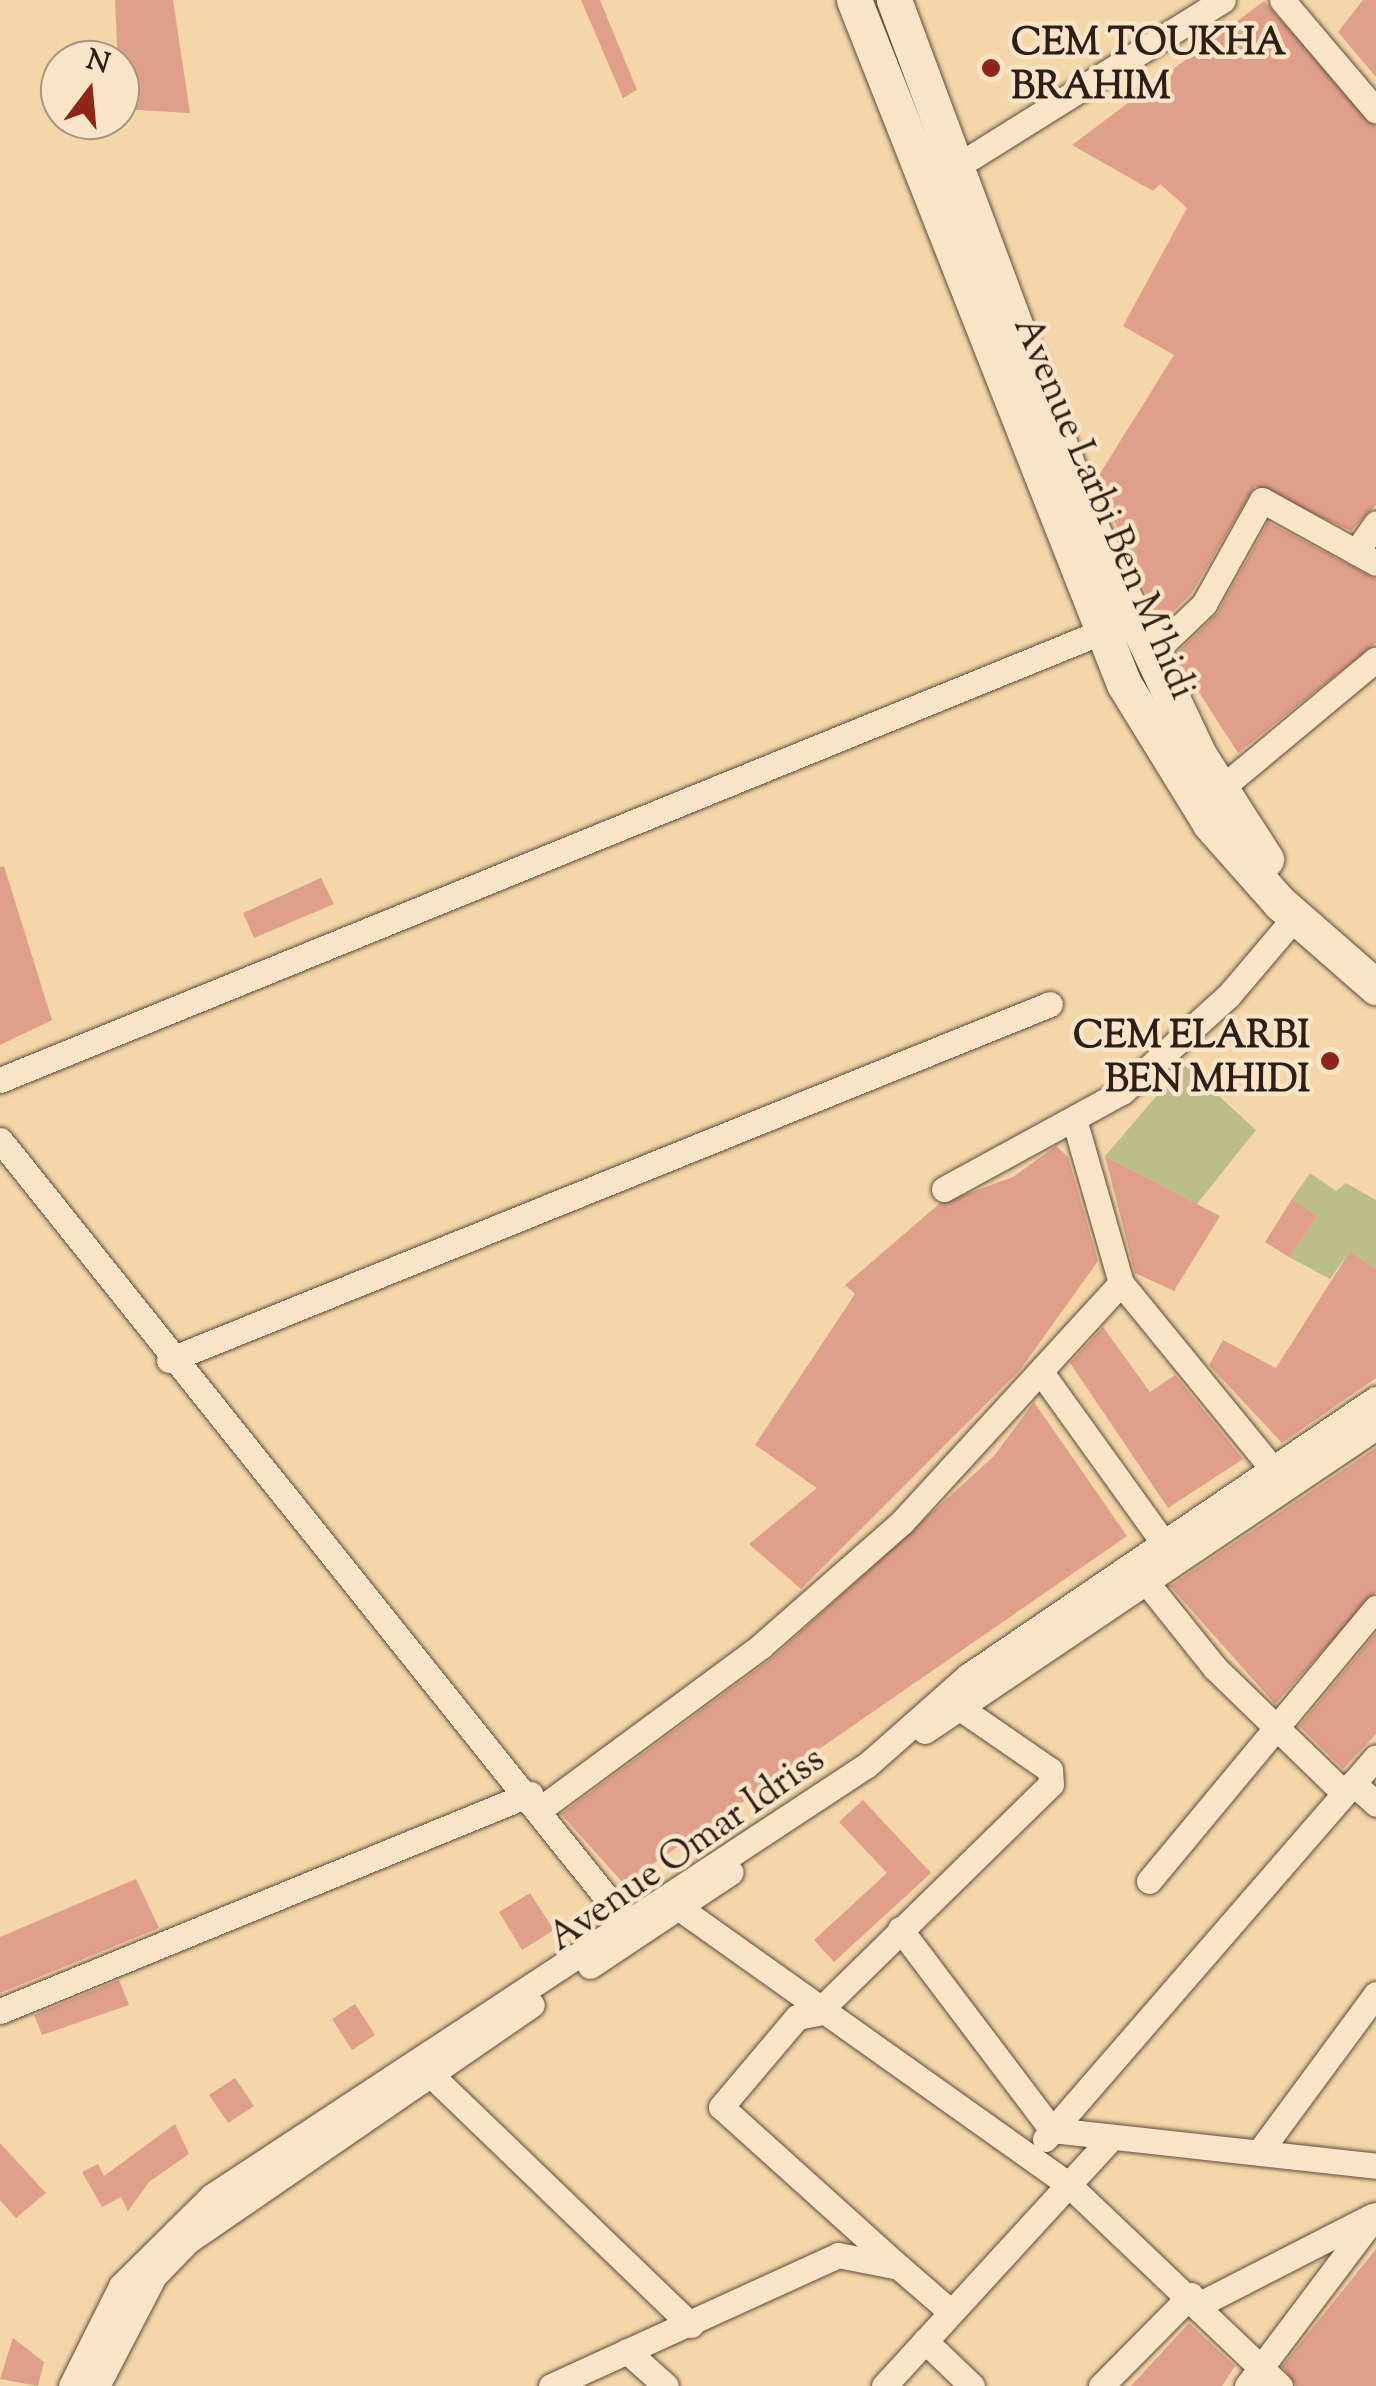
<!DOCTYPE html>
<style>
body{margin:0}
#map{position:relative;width:1376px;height:2386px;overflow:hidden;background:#f5d6a9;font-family:"Sorts Mill Goudy",serif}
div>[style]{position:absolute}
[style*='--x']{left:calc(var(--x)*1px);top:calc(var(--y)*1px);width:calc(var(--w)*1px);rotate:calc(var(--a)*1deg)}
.green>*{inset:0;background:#bbbe89}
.building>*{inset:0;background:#e09f8a}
.roads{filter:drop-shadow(0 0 2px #5f4c3c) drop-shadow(0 0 2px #5f4c3c)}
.street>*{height:25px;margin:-12.5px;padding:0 12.5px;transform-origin:12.5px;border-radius:12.5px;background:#f8e4c7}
.secondary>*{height:35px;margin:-17.5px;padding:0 17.5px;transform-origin:17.5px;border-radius:17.5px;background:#f8e4c7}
.dots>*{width:28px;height:28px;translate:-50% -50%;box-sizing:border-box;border:5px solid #f8e4c7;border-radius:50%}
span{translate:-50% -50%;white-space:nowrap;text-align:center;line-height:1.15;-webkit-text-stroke:9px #f8e4c7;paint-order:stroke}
.poi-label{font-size:38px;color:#2d1e18;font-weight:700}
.left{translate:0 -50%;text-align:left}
.right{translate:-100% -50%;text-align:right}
.street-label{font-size:38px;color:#2d1e18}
.north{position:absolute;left:40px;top:40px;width:100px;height:100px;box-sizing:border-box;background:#f8e4c7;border:2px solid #a79581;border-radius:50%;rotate:16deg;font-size:28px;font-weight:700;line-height:40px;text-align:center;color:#2d1e18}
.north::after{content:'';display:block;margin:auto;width:35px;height:45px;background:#8f2418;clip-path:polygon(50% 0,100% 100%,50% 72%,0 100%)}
</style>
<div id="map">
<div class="green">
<i style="clip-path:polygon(1184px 1064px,1256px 1130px,1197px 1204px,1105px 1156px)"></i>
<i style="clip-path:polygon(1310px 1173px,1336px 1191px,1346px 1183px,1376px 1200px,1376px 1269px,1350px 1251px,1330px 1279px,1289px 1257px,1317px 1216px,1292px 1199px)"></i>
</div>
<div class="building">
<i style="clip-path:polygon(115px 0,173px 0,190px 113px,120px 109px)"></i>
<i style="clip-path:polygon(581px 0,600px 0,637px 90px,623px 98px)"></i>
<i style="clip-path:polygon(1363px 0,1376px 0,1376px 77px,1338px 32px)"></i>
<i style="clip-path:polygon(1264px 1px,1376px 127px,1376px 505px,1351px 531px,1255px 486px,1191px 594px,1160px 624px,1096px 480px,1174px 355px,1123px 326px,1187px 208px,1160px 184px,1153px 191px,1072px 145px)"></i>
<i style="clip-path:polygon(1268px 522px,1376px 579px,1376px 643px,1238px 753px,1175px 655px,1218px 612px)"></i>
<i style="clip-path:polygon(4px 866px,52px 1020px,0 1045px,0 867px)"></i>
<i style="clip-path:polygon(321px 878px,334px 904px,254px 938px,243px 913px)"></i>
<i style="clip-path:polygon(1056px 1146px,1068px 1157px,1098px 1261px,1020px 1370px,801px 1589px,749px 1544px,817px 1488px,755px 1445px,855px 1294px,845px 1285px,939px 1204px,1013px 1177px)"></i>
<i style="clip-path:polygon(1105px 1156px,1220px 1216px,1174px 1291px,1135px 1273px)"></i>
<i style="clip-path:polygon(1292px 1199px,1317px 1216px,1289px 1257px,1265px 1242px)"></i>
<i style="clip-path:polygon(1350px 1251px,1376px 1269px,1376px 1378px,1282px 1443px,1209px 1365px,1223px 1340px,1276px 1368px)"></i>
<i style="clip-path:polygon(1103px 1327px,1150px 1392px,1175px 1375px,1243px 1459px,1168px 1508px,1070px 1363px)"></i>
<i style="clip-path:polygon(1034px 1402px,1127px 1536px,624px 1884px,561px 1814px,772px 1658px,994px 1456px)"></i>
<i style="clip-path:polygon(1376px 1448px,1376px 1592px,1275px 1704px,1170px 1586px)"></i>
<i style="clip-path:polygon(1376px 1633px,1376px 1734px,1343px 1769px,1299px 1726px)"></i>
<i style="clip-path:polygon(863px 1800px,931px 1873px,834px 1962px,814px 1940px,887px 1873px,839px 1822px)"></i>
<i style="clip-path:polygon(136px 1879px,159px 1928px,0 1993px,0 1937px)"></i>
<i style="clip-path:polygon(530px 1893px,554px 1930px,522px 1950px,499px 1912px)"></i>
<i style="clip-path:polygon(119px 1980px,129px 2005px,42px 2035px,34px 2015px)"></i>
<i style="clip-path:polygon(355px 2004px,375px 2035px,352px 2050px,332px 2019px)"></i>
<i style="clip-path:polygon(235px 2078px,254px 2106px,228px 2123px,209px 2095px)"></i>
<i style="clip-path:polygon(175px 2124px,189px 2154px,149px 2182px,128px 2211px,121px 2197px,102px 2207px,82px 2172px,98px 2164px,104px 2176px)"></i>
<i style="clip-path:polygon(0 2143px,46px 2193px,16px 2218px,0 2200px)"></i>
<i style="clip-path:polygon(1376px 2249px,1376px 2386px,1296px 2386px,1282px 2366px)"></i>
<i style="clip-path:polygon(1189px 2323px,1235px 2366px,1222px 2386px,1131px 2386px)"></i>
<i style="clip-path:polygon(13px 2338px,44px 2362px,38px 2386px,0 2379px)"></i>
</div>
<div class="roads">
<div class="street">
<i style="--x:1282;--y:0;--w:145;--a:49.7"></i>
<i style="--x:943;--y:175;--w:330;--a:-32"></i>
<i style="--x:1356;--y:552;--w:35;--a:-55"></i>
<i style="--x:1151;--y:655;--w:74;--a:-43.9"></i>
<i style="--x:1204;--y:604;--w:119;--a:-60.9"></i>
<i style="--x:1262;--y:500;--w:130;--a:28.9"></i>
<i style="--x:1219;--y:790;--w:204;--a:-39.8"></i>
<i style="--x:0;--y:1080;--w:1189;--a:-22.14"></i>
<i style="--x:1074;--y:1119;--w:171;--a:74"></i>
<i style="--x:1121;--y:1283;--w:258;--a:50.8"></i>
<i style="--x:0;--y:1140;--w:1015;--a:51.32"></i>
<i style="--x:944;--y:1189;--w:203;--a:-28.6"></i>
<i style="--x:1122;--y:1092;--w:144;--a:-42.2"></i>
<i style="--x:1229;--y:995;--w:104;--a:-49.7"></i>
<i style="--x:169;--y:1360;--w:950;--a:-22"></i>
<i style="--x:1043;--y:1375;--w:209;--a:54.3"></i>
<i style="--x:1147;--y:1583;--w:109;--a:51.3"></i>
<i style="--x:1215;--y:1668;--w:180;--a:44.1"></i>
<i style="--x:925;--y:1731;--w:544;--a:-33.98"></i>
<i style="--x:1353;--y:1783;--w:31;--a:42"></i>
<i style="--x:543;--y:1807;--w:271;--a:-36.4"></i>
<i style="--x:761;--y:1646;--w:188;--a:-41.3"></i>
<i style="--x:902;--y:1522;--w:324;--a:-47.5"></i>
<i style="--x:1149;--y:1881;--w:355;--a:-50.3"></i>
<i style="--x:678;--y:1907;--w:481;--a:35.4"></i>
<i style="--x:1070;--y:2186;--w:290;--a:43.6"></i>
<i style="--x:900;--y:1929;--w:252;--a:52.9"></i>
<i style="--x:1052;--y:2130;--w:326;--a:6.3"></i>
<i style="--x:590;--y:1966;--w:169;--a:-33.7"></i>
<i style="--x:0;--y:2011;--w:573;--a:-22.27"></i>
<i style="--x:430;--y:2074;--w:362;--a:43.9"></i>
<i style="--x:1045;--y:2139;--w:505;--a:-49.09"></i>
<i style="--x:1263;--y:2147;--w:190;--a:-53.6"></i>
<i style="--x:899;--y:2267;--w:239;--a:-138"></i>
<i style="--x:721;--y:2107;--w:118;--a:-49.8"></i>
<i style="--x:797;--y:2017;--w:20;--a:-11"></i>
<i style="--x:817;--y:2013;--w:327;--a:-44.4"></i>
<i style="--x:1051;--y:1784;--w:14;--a:-94"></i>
<i style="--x:1050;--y:1770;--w:109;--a:-145.4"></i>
<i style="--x:1200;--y:2304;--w:193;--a:-27.1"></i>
<i style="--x:925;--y:2341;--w:65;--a:43.8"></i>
<i style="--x:627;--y:2351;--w:52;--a:41.9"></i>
<i style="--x:71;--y:2386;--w:112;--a:-63.4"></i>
<i style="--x:121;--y:2286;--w:128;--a:-44.7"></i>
<i style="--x:212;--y:2196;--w:784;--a:-33.35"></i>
<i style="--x:867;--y:1765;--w:135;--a:-41.4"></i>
<i style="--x:968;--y:1676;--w:493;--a:-34.2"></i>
<i style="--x:97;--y:2386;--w:124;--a:-62.6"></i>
<i style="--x:154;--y:2276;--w:49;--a:-45.8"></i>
<i style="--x:188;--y:2241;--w:417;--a:-34.5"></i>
<i style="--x:551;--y:2386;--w:315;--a:-24.5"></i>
<i style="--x:838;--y:2255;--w:62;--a:11.1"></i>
<i style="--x:899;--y:2267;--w:69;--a:40.9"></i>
<i style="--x:884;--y:2386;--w:338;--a:-47.5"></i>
<i style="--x:1101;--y:2386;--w:128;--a:-45.3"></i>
<i style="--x:1247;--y:2386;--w:214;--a:-53"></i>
</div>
<div class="secondary">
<i style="--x:854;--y:0;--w:735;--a:68.46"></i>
<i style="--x:1124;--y:684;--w:164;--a:58.4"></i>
<i style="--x:1210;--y:824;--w:106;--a:48.5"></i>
<i style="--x:1280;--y:903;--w:128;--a:41.2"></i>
<i style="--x:894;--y:0;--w:558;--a:69.55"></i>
<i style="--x:1089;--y:523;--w:257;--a:64.6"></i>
<i style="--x:1199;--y:755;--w:124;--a:57.2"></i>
</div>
</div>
<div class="dots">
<i style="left:991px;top:68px;background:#8f2418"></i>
<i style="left:1330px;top:1061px;background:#8f2418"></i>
</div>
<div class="poi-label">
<span class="left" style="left:1011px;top:68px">CEM TOUKHA<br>BRAHIM</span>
<span class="right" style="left:1310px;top:1061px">CEM ELARBI<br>BEN MHIDI</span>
</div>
<div class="street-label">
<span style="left:1102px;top:509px;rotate:67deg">Avenue Larbi Ben M'hidi</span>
<span style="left:688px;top:1851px;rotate:-35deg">Avenue Omar Idriss</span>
</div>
<div class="north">N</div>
</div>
